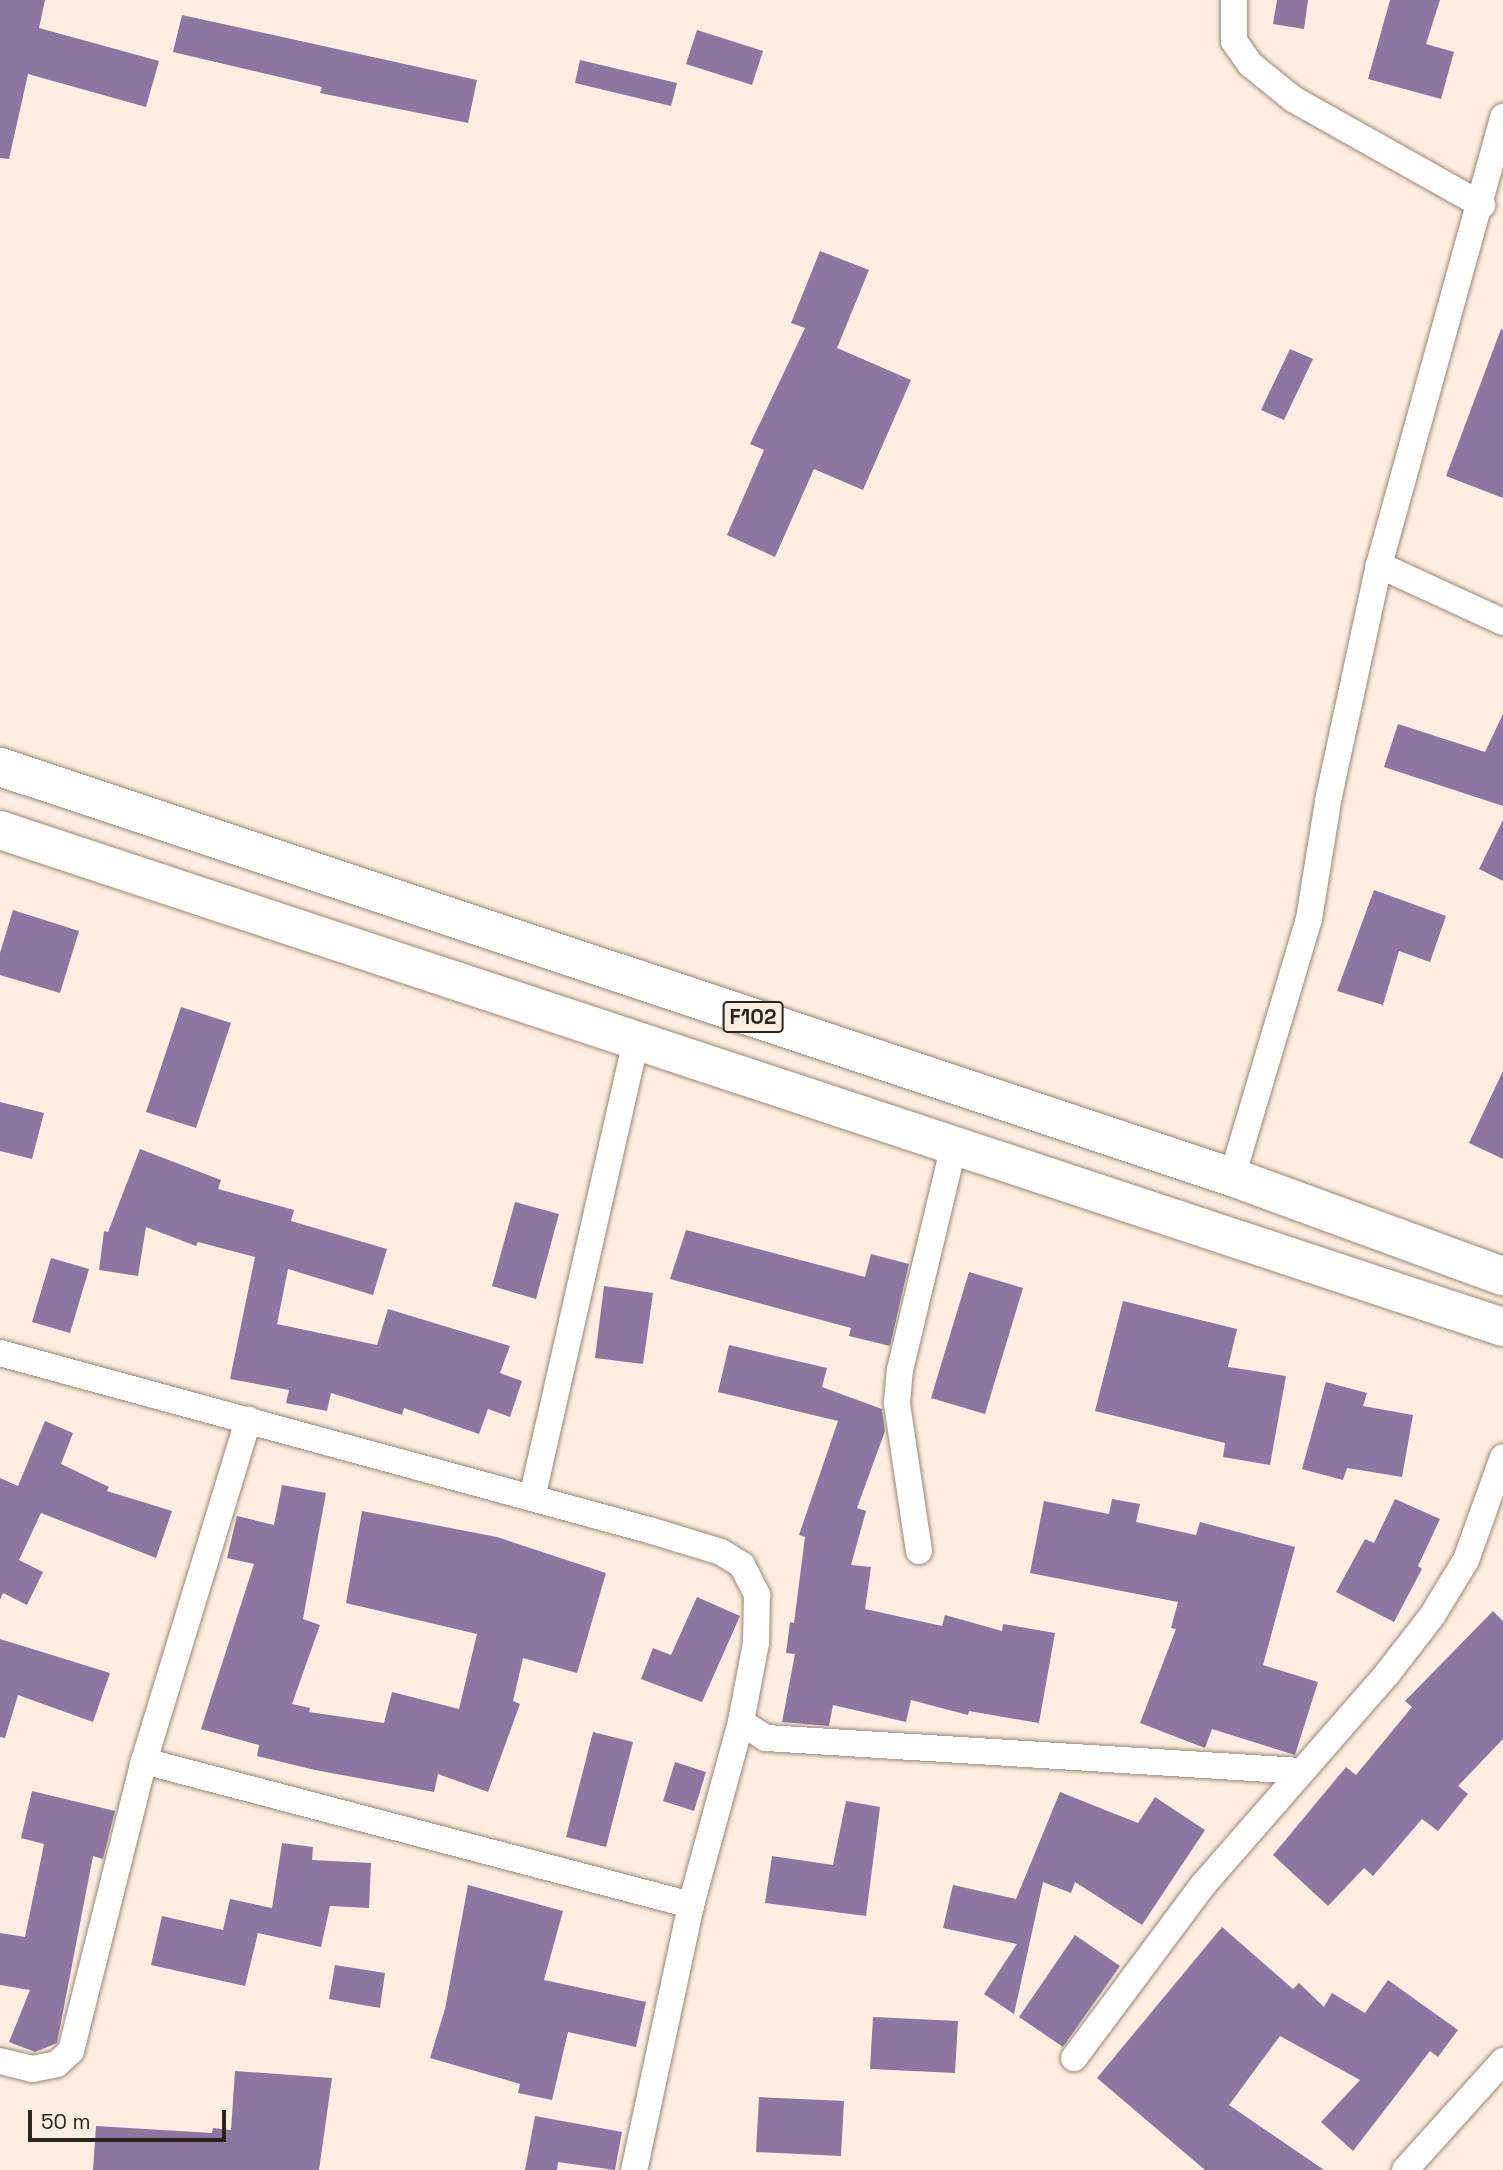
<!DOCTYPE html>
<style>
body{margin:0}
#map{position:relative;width:1503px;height:2170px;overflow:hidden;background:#fdeee1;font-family:"Space Grotesk",sans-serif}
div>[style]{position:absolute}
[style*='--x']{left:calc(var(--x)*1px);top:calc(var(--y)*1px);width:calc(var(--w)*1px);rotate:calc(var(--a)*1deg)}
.building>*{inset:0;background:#8d769f}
.roads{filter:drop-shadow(0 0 2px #9c8672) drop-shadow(0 0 2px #9c8672)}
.minor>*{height:26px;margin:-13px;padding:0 13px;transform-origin:13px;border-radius:13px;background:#fff}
.primary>*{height:38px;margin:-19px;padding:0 19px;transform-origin:19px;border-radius:19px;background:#fff}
span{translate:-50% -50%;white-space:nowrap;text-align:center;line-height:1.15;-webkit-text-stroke:5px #fdeee1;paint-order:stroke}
.shield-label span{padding:2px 5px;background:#fdeee1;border:2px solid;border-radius:5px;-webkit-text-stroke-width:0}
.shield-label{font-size:21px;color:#2c231b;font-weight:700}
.scale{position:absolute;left:28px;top:2110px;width:198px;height:32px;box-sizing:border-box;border:4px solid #2c231b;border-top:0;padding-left:9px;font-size:21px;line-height:24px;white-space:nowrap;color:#2c231b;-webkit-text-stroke:5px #fdeee1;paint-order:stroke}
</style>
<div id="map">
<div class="building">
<i style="clip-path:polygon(0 0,45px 0,39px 28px,159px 61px,146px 107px,28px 74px,9px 159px,0 158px)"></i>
<i style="clip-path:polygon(1277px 0,1308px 0,1304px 29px,1273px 24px)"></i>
<i style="clip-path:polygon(1390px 0,1440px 0,1426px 44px,1454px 52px,1441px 99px,1368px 79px)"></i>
<i style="clip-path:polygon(182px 15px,477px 80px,468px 123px,320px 93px,322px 87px,173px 52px)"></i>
<i style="clip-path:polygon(697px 30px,763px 51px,752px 85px,686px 64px)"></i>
<i style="clip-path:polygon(580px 60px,677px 83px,671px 106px,575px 83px)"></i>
<i style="clip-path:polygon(820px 251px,869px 270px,837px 348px,911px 380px,863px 490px,814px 469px,775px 557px,727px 535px,764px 450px,750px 444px,805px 328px,791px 323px)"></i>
<i style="clip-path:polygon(1501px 329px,1503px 330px,1503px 498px,1446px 476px)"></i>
<i style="clip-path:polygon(1290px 349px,1313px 359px,1284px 420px,1261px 410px)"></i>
<i style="clip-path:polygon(1503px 714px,1503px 806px,1384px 767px,1398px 724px,1485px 752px)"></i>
<i style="clip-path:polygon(1503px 820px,1503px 881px,1479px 869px)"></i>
<i style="clip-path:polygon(1374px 890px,1446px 916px,1430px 962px,1399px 951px,1383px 1005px,1337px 991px)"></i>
<i style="clip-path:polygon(13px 910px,79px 931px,60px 993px,0 975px,0 953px)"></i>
<i style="clip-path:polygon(181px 1007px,231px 1023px,196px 1128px,146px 1112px)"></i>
<i style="clip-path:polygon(1503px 1071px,1503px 1159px,1469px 1143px)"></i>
<i style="clip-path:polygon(0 1102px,44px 1113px,32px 1159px,0 1151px)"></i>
<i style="clip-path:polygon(140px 1149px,221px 1180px,218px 1189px,294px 1210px,291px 1221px,387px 1249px,373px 1295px,288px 1269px,277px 1324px,377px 1345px,388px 1309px,510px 1346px,500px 1373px,522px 1381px,510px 1417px,488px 1409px,479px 1434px,404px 1408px,402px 1415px,331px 1393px,327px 1411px,286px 1403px,289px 1390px,230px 1379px,255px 1257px,198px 1242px,196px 1246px,146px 1227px,138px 1276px,99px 1270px,104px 1231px,108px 1232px)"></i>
<i style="clip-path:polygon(515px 1202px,559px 1214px,536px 1299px,492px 1286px)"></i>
<i style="clip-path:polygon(686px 1230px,865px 1277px,871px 1254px,909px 1264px,890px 1346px,849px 1336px,851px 1328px,670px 1279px)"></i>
<i style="clip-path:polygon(51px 1258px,89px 1269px,70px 1333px,32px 1322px)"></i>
<i style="clip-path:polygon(969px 1272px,1023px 1288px,985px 1414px,931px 1398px)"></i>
<i style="clip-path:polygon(604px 1286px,653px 1293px,643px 1364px,595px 1358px)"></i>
<i style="clip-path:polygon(1123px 1301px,1237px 1329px,1228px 1367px,1286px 1376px,1270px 1465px,1223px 1457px,1225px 1443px,1095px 1411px)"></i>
<i style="clip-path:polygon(729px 1345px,827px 1368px,822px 1387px,882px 1409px,885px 1431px,857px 1508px,866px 1511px,851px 1565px,871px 1567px,865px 1609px,942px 1626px,945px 1615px,1002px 1631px,1003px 1624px,1055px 1633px,1039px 1723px,969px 1711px,968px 1715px,911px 1700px,906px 1722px,833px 1705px,829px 1726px,782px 1722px,795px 1654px,786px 1653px,790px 1622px,794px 1623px,805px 1537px,799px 1535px,838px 1421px,718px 1392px)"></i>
<i style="clip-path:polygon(1326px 1382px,1367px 1393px,1363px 1406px,1413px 1415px,1402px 1477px,1347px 1468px,1343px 1480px,1302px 1469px)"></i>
<i style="clip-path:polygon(45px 1421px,73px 1433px,61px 1464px,109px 1487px,107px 1491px,172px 1511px,156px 1558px,41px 1513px,19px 1560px,43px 1572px,27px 1605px,3px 1593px,0 1600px,0 1478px,18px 1486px)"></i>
<i style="clip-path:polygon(282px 1485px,326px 1493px,303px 1619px,320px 1625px,292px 1704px,310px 1708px,309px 1712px,384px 1723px,392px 1692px,459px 1709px,477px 1634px,346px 1603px,362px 1511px,497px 1537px,606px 1573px,577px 1673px,523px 1658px,513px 1701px,520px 1704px,488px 1792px,438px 1774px,434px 1792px,315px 1770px,257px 1756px,259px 1745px,201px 1729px,254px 1564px,227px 1558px,237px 1516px,274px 1525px)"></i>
<i style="clip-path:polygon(1112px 1499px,1140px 1504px,1136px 1522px,1196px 1535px,1200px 1522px,1295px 1547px,1263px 1665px,1318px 1682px,1295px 1755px,1212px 1729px,1205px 1748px,1140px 1723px,1176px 1629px,1171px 1628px,1178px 1602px,1030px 1573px,1044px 1501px,1109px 1514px)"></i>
<i style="clip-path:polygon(1395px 1499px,1440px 1519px,1418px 1566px,1422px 1569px,1394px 1622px,1336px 1592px,1365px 1539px,1374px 1543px)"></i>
<i style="clip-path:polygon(697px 1597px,740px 1616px,702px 1702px,641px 1679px,653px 1648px,671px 1655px)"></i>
<i style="clip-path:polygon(1493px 1611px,1503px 1621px,1503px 1739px,1458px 1786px,1468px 1794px,1438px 1831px,1422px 1819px,1373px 1876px,1364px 1868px,1328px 1906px,1273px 1855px,1346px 1767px,1356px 1775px,1412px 1707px,1405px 1701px)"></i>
<i style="clip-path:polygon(0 1639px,110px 1673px,93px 1722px,18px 1695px,5px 1738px,0 1737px)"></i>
<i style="clip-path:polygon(593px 1732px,633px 1742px,606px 1847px,566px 1837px)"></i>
<i style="clip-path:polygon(675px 1762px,706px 1772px,694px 1811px,663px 1801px)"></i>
<i style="clip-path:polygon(32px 1791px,115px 1811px,103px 1859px,93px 1856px,57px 2043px,35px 2052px,9px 2042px,30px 1990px,0 1985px,0 1933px,25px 1937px,44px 1844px,21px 1838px)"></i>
<i style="clip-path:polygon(1060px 1792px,1138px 1823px,1155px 1797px,1205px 1830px,1142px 1925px,1075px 1882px,1071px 1893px,1043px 1882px,1014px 2014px,984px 1994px,1017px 1944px,943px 1928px,953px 1885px,1016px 1899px)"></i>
<i style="clip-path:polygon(846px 1801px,880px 1807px,866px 1916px,765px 1903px,772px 1856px,833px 1865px)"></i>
<i style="clip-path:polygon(282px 1843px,313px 1847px,312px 1860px,371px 1863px,369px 1908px,330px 1906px,321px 1947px,258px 1933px,245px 1986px,151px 1965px,162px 1916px,223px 1930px,230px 1899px,272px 1908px)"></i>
<i style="clip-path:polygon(468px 1885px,563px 1911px,544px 1980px,646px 2002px,636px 2047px,568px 2032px,552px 2100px,518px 2093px,520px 2084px,430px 2058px,445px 2009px)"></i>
<i style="clip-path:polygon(1222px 1927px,1293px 1989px,1299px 1983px,1324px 2007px,1332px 1993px,1365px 2013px,1388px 1980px,1458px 2030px,1438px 2057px,1430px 2051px,1353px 2151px,1321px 2122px,1360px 2080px,1280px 2036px,1229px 2105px,1324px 2170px,1205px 2170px,1097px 2078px)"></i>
<i style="clip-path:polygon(1075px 1935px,1120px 1966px,1063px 2047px,1019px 2017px)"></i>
<i style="clip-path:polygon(335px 1965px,385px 1973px,380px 2008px,329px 1999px)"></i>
<i style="clip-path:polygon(873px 2017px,958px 2021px,955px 2073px,870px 2069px)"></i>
<i style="clip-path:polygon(235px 2071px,332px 2078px,319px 2170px,93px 2170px,96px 2126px,212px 2133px,213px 2128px,231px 2130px)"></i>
<i style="clip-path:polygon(759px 2097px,844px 2101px,841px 2156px,756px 2152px)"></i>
<i style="clip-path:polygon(535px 2116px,622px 2132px,615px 2170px,558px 2162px,557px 2170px,525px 2170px)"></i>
</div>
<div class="roads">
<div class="minor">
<i style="--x:1234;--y:0;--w:41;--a:90"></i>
<i style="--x:1234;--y:41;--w:28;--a:55"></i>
<i style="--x:1250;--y:64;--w:55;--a:39.1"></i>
<i style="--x:1293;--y:99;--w:217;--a:29.3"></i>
<i style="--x:1379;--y:565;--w:136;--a:24.7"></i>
<i style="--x:1232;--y:1177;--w:269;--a:-73.4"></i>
<i style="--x:1309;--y:919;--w:125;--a:-80.8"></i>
<i style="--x:1329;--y:796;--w:236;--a:-77.8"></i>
<i style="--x:1379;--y:565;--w:465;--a:-74.5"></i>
<i style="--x:0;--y:1353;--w:673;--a:15.26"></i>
<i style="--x:649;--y:1530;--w:75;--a:17"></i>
<i style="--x:721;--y:1552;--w:25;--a:32"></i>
<i style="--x:742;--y:1565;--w:34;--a:63"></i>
<i style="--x:757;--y:1595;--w:48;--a:91.2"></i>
<i style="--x:756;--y:1643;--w:80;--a:100.8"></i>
<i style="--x:741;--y:1722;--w:190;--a:105.3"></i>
<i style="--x:691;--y:1905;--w:271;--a:102.1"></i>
<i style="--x:532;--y:1498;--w:471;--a:-77.2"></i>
<i style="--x:919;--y:1551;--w:150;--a:-98.5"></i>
<i style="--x:897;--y:1403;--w:33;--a:-85"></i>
<i style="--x:900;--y:1370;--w:231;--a:-76.5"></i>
<i style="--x:741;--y:1722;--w:30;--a:33"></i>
<i style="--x:766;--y:1738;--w:536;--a:3.53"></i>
<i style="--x:144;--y:1761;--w:566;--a:14.75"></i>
<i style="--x:1074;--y:2058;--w:216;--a:-53.3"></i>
<i style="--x:1203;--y:1885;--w:280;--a:-48.9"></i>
<i style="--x:1387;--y:1674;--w:73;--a:-52.2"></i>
<i style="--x:1432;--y:1616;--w:66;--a:-58.7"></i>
<i style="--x:1466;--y:1560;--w:109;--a:-70.2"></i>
<i style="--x:0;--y:2061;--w:33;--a:14"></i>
<i style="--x:32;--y:2069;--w:25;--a:-11"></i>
<i style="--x:57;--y:2064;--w:19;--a:-43"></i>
<i style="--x:71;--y:2051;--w:299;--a:-75.9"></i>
<i style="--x:144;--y:1761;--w:357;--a:-73"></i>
<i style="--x:1405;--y:2170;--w:147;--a:-48"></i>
</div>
<div class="primary">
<i style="--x:0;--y:767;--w:1298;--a:18.41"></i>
<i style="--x:1232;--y:1177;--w:289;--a:20.1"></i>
<i style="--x:0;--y:830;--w:1583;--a:18.3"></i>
</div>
</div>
<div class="shield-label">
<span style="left:753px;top:1017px">F102</span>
</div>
<div class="scale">50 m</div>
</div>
